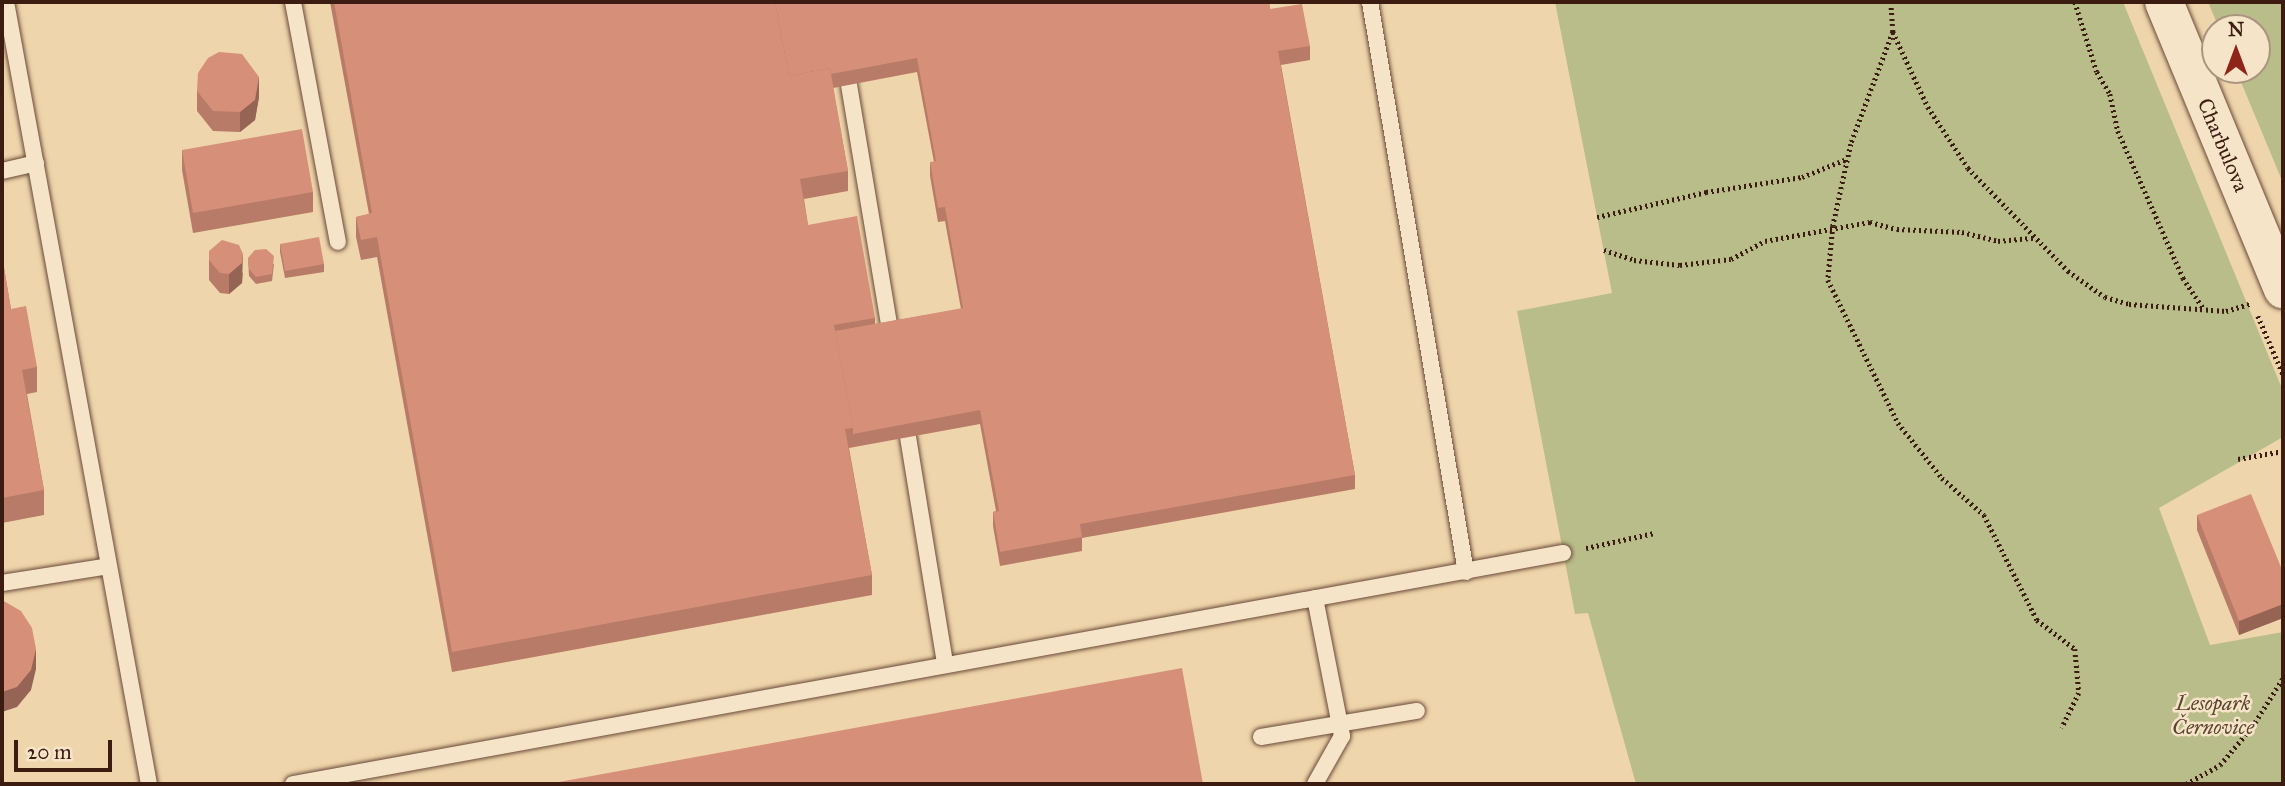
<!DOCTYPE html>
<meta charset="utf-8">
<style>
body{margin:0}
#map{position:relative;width:2285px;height:786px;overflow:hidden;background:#efd5ab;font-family:"IM FELL Great Primer",serif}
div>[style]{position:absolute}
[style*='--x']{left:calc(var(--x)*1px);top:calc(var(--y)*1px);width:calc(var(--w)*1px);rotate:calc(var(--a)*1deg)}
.green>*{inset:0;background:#b9bd89}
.path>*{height:4.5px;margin-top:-2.25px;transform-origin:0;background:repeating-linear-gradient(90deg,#3c1c11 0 2px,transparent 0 5.5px)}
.roads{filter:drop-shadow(0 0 2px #694a38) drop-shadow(0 0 2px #694a38)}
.service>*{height:16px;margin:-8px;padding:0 8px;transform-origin:8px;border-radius:8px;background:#f5e4c8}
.tertiary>*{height:38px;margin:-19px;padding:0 19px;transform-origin:19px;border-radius:19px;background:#f5e4c8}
.wall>*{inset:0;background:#b87b67}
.shaded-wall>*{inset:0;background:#966454}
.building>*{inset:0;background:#d68f78}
span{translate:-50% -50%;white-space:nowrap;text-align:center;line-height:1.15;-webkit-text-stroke:5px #f5e4c8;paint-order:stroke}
.street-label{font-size:21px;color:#3c1c11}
.park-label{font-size:21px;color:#5b442f;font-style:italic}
.frame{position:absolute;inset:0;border:4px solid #3c1c11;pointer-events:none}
.north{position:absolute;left:2201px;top:14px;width:70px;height:70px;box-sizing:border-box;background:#f5e4c8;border:2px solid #ab947f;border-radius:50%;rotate:0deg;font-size:19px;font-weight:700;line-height:28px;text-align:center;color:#3c1c11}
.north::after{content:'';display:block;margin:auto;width:24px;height:32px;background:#8f2418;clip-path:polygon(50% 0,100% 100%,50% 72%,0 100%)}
.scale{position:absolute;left:14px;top:740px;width:98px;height:32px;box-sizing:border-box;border:4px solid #3c1c11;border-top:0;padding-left:9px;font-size:21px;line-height:24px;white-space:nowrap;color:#3c1c11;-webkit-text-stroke:5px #f5e4c8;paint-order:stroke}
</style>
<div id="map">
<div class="green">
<i style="clip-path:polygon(1555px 2px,2123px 2px,2283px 391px,2283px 437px,2159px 508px,2210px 645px,2283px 632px,2283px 784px,1636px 784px,1588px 613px,1575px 614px,1517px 311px,1612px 293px)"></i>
<i style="clip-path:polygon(2208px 2px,2283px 2px,2283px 183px,2236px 70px,2257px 70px,2257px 28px,2219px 28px)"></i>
</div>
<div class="path">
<i style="--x:1891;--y:2;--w:30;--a:86"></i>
<i style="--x:1893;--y:32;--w:83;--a:65"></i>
<i style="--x:1928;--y:107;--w:73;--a:56.7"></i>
<i style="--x:1968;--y:168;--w:144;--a:45.8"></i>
<i style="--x:2068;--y:271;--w:45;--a:35.1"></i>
<i style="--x:2105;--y:297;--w:25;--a:16"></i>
<i style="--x:2129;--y:304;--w:97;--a:4.1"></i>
<i style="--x:2226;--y:311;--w:27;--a:-17"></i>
<i style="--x:2075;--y:2;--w:73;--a:72.6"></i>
<i style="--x:2097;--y:72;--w:26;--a:59"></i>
<i style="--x:2110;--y:94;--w:38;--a:78"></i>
<i style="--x:2118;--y:131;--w:161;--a:66.1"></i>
<i style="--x:2183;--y:278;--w:37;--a:56"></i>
<i style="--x:1893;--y:32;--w:120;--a:110.6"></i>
<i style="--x:1851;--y:144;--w:84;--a:102.4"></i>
<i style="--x:1833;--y:226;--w:54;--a:95.3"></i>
<i style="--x:1828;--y:280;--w:159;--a:63.9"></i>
<i style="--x:1898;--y:423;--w:70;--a:51.3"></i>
<i style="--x:1942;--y:478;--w:56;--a:41.4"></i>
<i style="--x:1984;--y:515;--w:118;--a:63.2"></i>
<i style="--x:2037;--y:620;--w:48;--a:37.3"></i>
<i style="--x:2075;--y:649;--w:44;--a:84.8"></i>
<i style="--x:2079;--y:693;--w:39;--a:116"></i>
<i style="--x:1597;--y:217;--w:112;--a:-12.9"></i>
<i style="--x:1706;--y:192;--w:97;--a:-8.9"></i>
<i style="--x:1802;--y:177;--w:48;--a:-21.8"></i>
<i style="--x:1604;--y:250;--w:32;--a:18"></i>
<i style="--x:1634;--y:260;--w:46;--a:6.2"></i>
<i style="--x:1680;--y:265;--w:51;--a:-6.7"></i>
<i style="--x:1731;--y:259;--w:38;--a:-28"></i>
<i style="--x:1765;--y:241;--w:107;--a:-10.3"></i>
<i style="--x:1870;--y:222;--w:28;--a:15"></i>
<i style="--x:1897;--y:229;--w:65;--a:2.6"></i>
<i style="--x:1962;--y:232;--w:37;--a:14"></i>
<i style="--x:1998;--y:241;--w:37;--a:-5"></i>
<i style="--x:2258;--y:316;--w:63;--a:66.7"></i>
<i style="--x:2238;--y:459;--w:46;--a:-10.1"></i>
<i style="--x:1586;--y:548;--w:70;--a:-12.4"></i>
<i style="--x:2186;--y:784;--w:39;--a:-29"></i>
<i style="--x:2220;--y:765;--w:50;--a:-49.9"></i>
<i style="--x:2252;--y:727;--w:58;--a:-57.7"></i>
<i style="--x:2247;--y:784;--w:5;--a:0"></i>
</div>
<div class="roads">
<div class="service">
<i style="--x:6;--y:2;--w:795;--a:79.64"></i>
<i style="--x:293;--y:2;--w:244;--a:79.4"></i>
<i style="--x:1370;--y:2;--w:578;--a:80.44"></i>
<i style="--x:849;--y:85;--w:254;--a:80.5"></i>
<i style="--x:2;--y:171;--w:35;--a:-13"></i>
<i style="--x:908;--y:437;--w:228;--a:80.7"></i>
<i style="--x:2;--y:583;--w:108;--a:-9"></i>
<i style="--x:1315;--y:598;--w:141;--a:78.9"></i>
<i style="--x:1342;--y:736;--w:55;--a:119.4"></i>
<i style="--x:1261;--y:737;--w:158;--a:-9.5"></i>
<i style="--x:293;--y:784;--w:1291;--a:-10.31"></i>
</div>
<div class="tertiary">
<i style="--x:2164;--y:2;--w:311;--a:67.5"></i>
</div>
</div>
<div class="wall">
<i style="clip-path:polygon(evenodd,330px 2px,1269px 2px,1270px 9px,1310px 46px,1310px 60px,1281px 65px,1355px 475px,1355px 489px,1082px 538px,1082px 551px,1000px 566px,993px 526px,993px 512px,996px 511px,980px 424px,849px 448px,872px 575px,872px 595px,452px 672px,377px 257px,361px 260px,356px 237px,356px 217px,369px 214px,330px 2px,917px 72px,934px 162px,930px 162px,930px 176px,938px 222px,945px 221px,961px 309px,875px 324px,875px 318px,808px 225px,804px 199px,848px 191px,848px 171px,833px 88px,917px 72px)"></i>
<i style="clip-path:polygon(197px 91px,259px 97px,255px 120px,240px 132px,213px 131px,197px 111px)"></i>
<i style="clip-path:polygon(182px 150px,313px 192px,313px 212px,193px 233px,182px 170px)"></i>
<i style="clip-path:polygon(280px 244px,324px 264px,324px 272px,285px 278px,280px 252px)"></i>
<i style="clip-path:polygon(209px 251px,243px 273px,242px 283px,229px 294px,220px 293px,209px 280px)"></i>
<i style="clip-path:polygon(2px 256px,11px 309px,37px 367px,37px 392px,27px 394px,44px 490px,44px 515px,2px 523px)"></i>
<i style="clip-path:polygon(248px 258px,274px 264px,272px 281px,256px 284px,249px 276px)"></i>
<i style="clip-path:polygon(2197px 515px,2283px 572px,2283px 618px,2239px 635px,2197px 530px)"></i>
</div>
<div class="shaded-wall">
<i style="clip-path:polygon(259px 77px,259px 97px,255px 120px,240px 132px,240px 112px)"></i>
<i style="clip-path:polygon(243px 254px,242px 283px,229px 294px,229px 274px)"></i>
<i style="clip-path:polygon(2283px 604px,2283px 618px,2239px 635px,2239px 621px)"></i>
<i style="clip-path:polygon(36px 649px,36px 669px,31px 690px,17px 707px,2px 712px,2px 692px)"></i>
</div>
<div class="building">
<i style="clip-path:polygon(334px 2px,775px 2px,789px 76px,830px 68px,848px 171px,800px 179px,808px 225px,857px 216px,875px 318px,834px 325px,853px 428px,845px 429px,872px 575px,452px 652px,377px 237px,361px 240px,356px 217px,372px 213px)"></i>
<i style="clip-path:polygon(775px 2px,1269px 2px,1270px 9px,1302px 4px,1310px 46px,1278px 51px,1355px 475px,1080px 524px,1082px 537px,1000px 552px,993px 512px,999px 511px,980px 410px,853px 434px,853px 428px,835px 331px,963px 308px,945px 207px,938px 208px,930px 162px,936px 161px,917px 58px,831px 74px,830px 68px,789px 76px)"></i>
<i style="clip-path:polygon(219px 52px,242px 54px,259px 77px,255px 100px,240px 112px,213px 111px,197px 91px,198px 73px,208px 58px)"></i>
<i style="clip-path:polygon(302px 129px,313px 192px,193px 213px,182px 150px)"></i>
<i style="clip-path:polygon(319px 237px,324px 264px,285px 271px,280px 244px)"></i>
<i style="clip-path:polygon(222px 240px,239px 245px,243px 254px,242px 263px,229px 274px,220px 273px,209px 260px,209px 251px)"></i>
<i style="clip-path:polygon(266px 249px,274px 256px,272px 274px,256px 277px,249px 269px,248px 258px,255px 250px)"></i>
<i style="clip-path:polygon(2px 256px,11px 309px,26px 306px,37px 367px,22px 370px,44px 490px,2px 498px)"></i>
<i style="clip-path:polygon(2251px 494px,2283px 572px,2283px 604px,2239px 621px,2197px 515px)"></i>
<i style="clip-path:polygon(2px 600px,21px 611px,32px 628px,36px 649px,31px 670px,17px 687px,2px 692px)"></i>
<i style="clip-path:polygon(1182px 668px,1203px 784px,548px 784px)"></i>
</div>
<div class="street-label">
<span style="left:2223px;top:145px;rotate:67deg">Charbulova</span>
</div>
<div class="park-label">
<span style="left:2213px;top:715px">Lesopark<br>Černovice</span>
</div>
<div class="frame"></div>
<div class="north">N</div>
<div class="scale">20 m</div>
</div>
